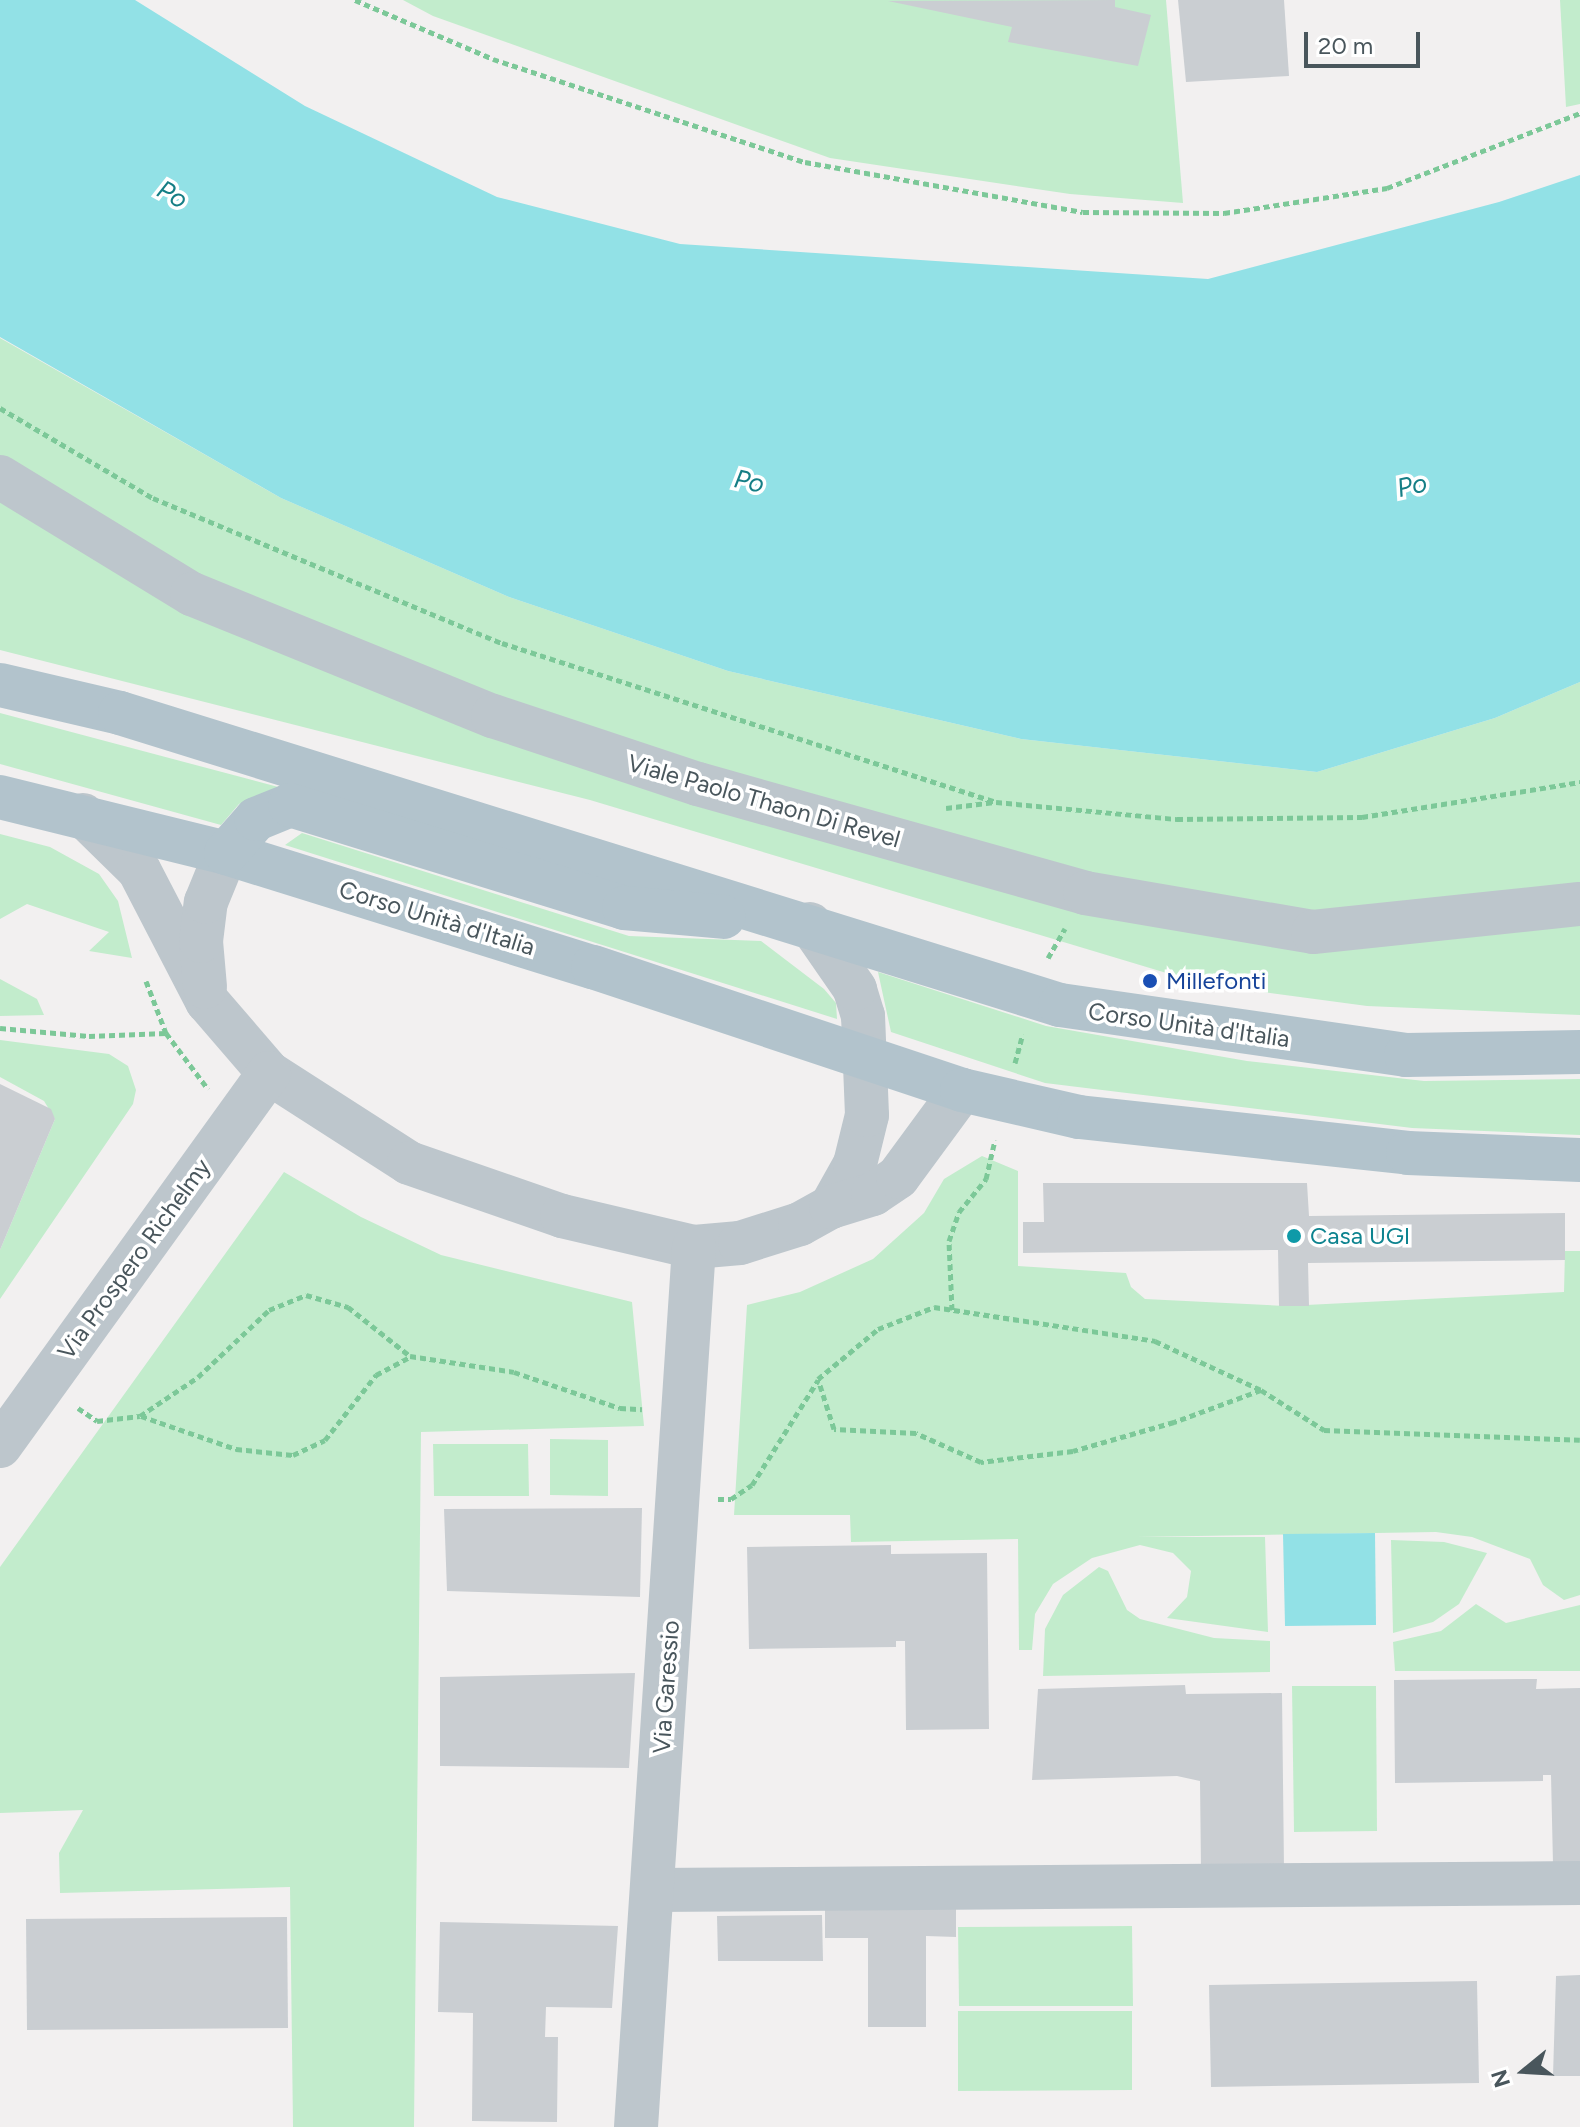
<!DOCTYPE html>
<meta charset="utf-8">
<style>
body{margin:0}
#map{position:relative;width:1580px;height:2127px;overflow:hidden;background:#f2f0f0;font-family:Figtree,sans-serif}
div>[style]{position:absolute}
[style*='--x']{left:calc(var(--x)*1px);top:calc(var(--y)*1px);width:calc(var(--w)*1px);rotate:calc(var(--a)*1deg)}
.green>*{inset:0;background:#c2eccc}
.water>*{inset:0;background:#92e1e6}
.building>*{inset:0;background:#caced2}
.path>*{height:5px;margin-top:-2.5px;transform-origin:0;background:repeating-linear-gradient(90deg,#7cc898 0 6px,transparent 0 10px)}
.minor>*{height:44px;margin:-22px;padding:0 22px;transform-origin:22px;border-radius:22px;background:#bdc6cc}
.major>*{height:44px;margin:-22px;padding:0 22px;transform-origin:22px;border-radius:22px;background:#b2c3cc}
.dots>*{width:22px;height:22px;translate:-50% -50%;box-sizing:border-box;border:4px solid #fff;border-radius:50%}
span{translate:-50% -50%;white-space:nowrap;text-align:center;line-height:1.15;-webkit-text-stroke:7px #fff;paint-order:stroke}
.street-label{font-size:24px;color:#49565c}
.transit-label{font-size:24px;color:#164399}
.left{translate:0 -50%;text-align:left}
.culture-label{font-size:24px;color:#0d838f}
.water-label{font-size:26px;color:#157e85;font-style:italic}
.north{position:absolute;left:1484px;top:2031px;width:80px;height:80px;-webkit-text-stroke:6px #fff;paint-order:stroke;rotate:252deg;font-size:22px;font-weight:700;line-height:32px;text-align:center;color:#49565c}
.north::after{content:'';display:block;margin:auto;width:28px;height:36px;background:#49565c;clip-path:polygon(50% 0,100% 100%,50% 72%,0 100%)}
.scale{position:absolute;left:1304px;top:32px;width:116px;height:36px;box-sizing:border-box;border:4px solid #49565c;border-top:0;padding-left:10px;font-size:24px;line-height:28px;white-space:nowrap;color:#49565c;-webkit-text-stroke:6px #fff;paint-order:stroke}
</style>
<div id="map">
<div class="green">
<i style="clip-path:polygon(403px 0,1166px 0,1183px 203px,1070px 194px,830px 158px,433px 16px)"></i>
<i style="clip-path:polygon(1560px 0,1580px 0,1580px 104px,1566px 107px)"></i>
<i style="clip-path:polygon(0 338px,281px 498px,509px 597px,728px 671px,1021px 739px,1317px 772px,1495px 718px,1580px 682px,1580px 1015px,1367px 1006px,1203px 984px,590px 800px,0 650px)"></i>
<i style="clip-path:polygon(0 713px,282px 788px,239px 804px,221px 825px,0 764px)"></i>
<i style="clip-path:polygon(302px 833px,629px 936px,761px 941px,824px 989px,836px 1003px,837px 1019px,285px 845px)"></i>
<i style="clip-path:polygon(0 834px,50px 847px,99px 874px,118px 901px,132px 958px,89px 951px,109px 932px,27px 904px,0 919px)"></i>
<i style="clip-path:polygon(878px 972px,1046px 1026px,1247px 1061px,1424px 1081px,1580px 1079px,1580px 1135px,1412px 1128px,1045px 1083px,891px 1032px)"></i>
<i style="clip-path:polygon(0 979px,37px 999px,44px 1015px,0 1016px)"></i>
<i style="clip-path:polygon(0 1040px,109px 1054px,128px 1066px,136px 1090px,133px 1104px,0 1299px,0 1250px,55px 1119px,44px 1101px,0 1077px)"></i>
<i style="clip-path:polygon(982px 1156px,1018px 1171px,1018px 1266px,1126px 1273px,1131px 1287px,1145px 1299px,1286px 1306px,1564px 1292px,1565px 1251px,1580px 1251px,1580px 1595px,1564px 1600px,1543px 1585px,1530px 1559px,1472px 1537px,1436px 1532px,1137px 1537px,1265px 1537px,1268px 1632px,1167px 1618px,1187px 1597px,1191px 1571px,1173px 1553px,1140px 1545px,1092px 1558px,1053px 1584px,1035px 1614px,1032px 1650px,1019px 1650px,1018px 1539px,851px 1542px,850px 1515px,734px 1515px,747px 1305px,800px 1292px,873px 1259px,924px 1213px,944px 1179px)"></i>
<i style="clip-path:polygon(284px 1172px,361px 1217px,441px 1255px,632px 1302px,644px 1426px,421px 1432px,414px 2127px,293px 2127px,290px 1887px,60px 1893px,59px 1853px,83px 1810px,0 1813px,0 1567px)"></i>
<i style="clip-path:polygon(550px 1439px,608px 1440px,608px 1496px,550px 1495px)"></i>
<i style="clip-path:polygon(433px 1444px,528px 1444px,529px 1496px,434px 1496px)"></i>
<i style="clip-path:polygon(1391px 1540px,1444px 1542px,1487px 1553px,1459px 1604px,1433px 1622px,1393px 1633px)"></i>
<i style="clip-path:polygon(1099px 1567px,1108px 1571px,1127px 1610px,1140px 1619px,1214px 1638px,1270px 1641px,1270px 1672px,1043px 1676px,1045px 1629px,1063px 1595px)"></i>
<i style="clip-path:polygon(1476px 1604px,1506px 1623px,1580px 1605px,1580px 1671px,1395px 1671px,1393px 1642px,1441px 1631px)"></i>
<i style="clip-path:polygon(1292px 1686px,1376px 1686px,1377px 1831px,1294px 1832px)"></i>
<i style="clip-path:polygon(1132px 1926px,1133px 2006px,959px 2006px,958px 1927px)"></i>
<i style="clip-path:polygon(958px 2011px,1132px 2011px,1132px 2090px,958px 2091px)"></i>
</div>
<div class="water">
<i style="clip-path:polygon(0 0,135px 0,305px 106px,497px 197px,680px 244px,1208px 279px,1499px 202px,1580px 175px,1580px 682px,1495px 718px,1317px 772px,1021px 739px,728px 671px,509px 597px,281px 498px,0 337px)"></i>
<i style="clip-path:polygon(1375px 1533px,1376px 1625px,1285px 1626px,1283px 1534px)"></i>
</div>
<div class="building">
<i style="clip-path:polygon(1115px 0,1115px 7px,1151px 15px,1138px 66px,1008px 42px,1012px 27px,888px 1px)"></i>
<i style="clip-path:polygon(1178px 0,1284px 0,1289px 76px,1186px 82px)"></i>
<i style="clip-path:polygon(0 1084px,51px 1109px,55px 1119px,0 1250px)"></i>
<i style="clip-path:polygon(1043px 1183px,1307px 1183px,1309px 1216px,1565px 1213px,1565px 1260px,1308px 1263px,1309px 1306px,1279px 1306px,1278px 1250px,1023px 1253px,1023px 1222px,1044px 1222px)"></i>
<i style="clip-path:polygon(642px 1508px,640px 1597px,447px 1591px,444px 1509px)"></i>
<i style="clip-path:polygon(891px 1545px,891px 1554px,987px 1553px,989px 1729px,906px 1730px,905px 1641px,896px 1641px,896px 1647px,749px 1649px,747px 1547px)"></i>
<i style="clip-path:polygon(635px 1673px,629px 1768px,440px 1766px,440px 1677px)"></i>
<i style="clip-path:polygon(1537px 1679px,1536px 1689px,1580px 1688px,1580px 1864px,1553px 1864px,1551px 1775px,1543px 1775px,1543px 1781px,1395px 1783px,1394px 1680px)"></i>
<i style="clip-path:polygon(1185px 1685px,1186px 1694px,1282px 1693px,1284px 1869px,1201px 1870px,1200px 1781px,1177px 1776px,1032px 1780px,1038px 1689px)"></i>
<i style="clip-path:polygon(825px 1907px,956px 1907px,956px 1937px,926px 1936px,926px 2027px,868px 2027px,868px 1938px,825px 1938px)"></i>
<i style="clip-path:polygon(822px 1915px,823px 1961px,718px 1961px,717px 1916px)"></i>
<i style="clip-path:polygon(287px 1917px,288px 2028px,27px 2030px,26px 1919px)"></i>
<i style="clip-path:polygon(440px 1922px,618px 1926px,612px 2008px,546px 2007px,545px 2037px,558px 2037px,557px 2122px,472px 2121px,473px 2013px,438px 2012px)"></i>
<i style="clip-path:polygon(1580px 1975px,1580px 2076px,1553px 2076px,1556px 1976px)"></i>
<i style="clip-path:polygon(1477px 1981px,1479px 2083px,1211px 2087px,1209px 1985px)"></i>
</div>
<div class="path">
<i style="--x:355;--y:0;--w:150;--a:23.1"></i>
<i style="--x:493;--y:59;--w:329;--a:18.3"></i>
<i style="--x:805;--y:162;--w:282;--a:10.2"></i>
<i style="--x:1083;--y:212;--w:141;--a:0.4"></i>
<i style="--x:1224;--y:213;--w:165;--a:-8.7"></i>
<i style="--x:1387;--y:188;--w:207;--a:-21.2"></i>
<i style="--x:0;--y:408;--w:178;--a:30.5"></i>
<i style="--x:153;--y:498;--w:378;--a:22.6"></i>
<i style="--x:502;--y:643;--w:519;--a:17.84"></i>
<i style="--x:996;--y:802;--w:182;--a:5.4"></i>
<i style="--x:1177;--y:819;--w:185;--a:-0.6"></i>
<i style="--x:1362;--y:817;--w:221;--a:-9.1"></i>
<i style="--x:946;--y:808;--w:49;--a:-7"></i>
<i style="--x:1048;--y:958;--w:34;--a:-60"></i>
<i style="--x:146;--y:981;--w:56;--a:69"></i>
<i style="--x:166;--y:1033;--w:70;--a:53.1"></i>
<i style="--x:0;--y:1028;--w:89;--a:5.1"></i>
<i style="--x:89;--y:1036;--w:77;--a:-2.2"></i>
<i style="--x:1015;--y:1063;--w:30;--a:-75"></i>
<i style="--x:952;--y:1310;--w:69;--a:-92.5"></i>
<i style="--x:949;--y:1241;--w:31;--a:-71"></i>
<i style="--x:959;--y:1212;--w:43;--a:-50.7"></i>
<i style="--x:986;--y:1179;--w:40;--a:-77"></i>
<i style="--x:1261;--y:1390;--w:93;--a:159.8"></i>
<i style="--x:1174;--y:1422;--w:105;--a:164"></i>
<i style="--x:1073;--y:1451;--w:93;--a:173.2"></i>
<i style="--x:981;--y:1462;--w:71;--a:-156"></i>
<i style="--x:916;--y:1433;--w:82;--a:-177.2"></i>
<i style="--x:834;--y:1429;--w:52;--a:-107.7"></i>
<i style="--x:818;--y:1379;--w:78;--a:-39.8"></i>
<i style="--x:878;--y:1329;--w:60;--a:-21.4"></i>
<i style="--x:934;--y:1307;--w:224;--a:8.7"></i>
<i style="--x:1155;--y:1341;--w:117;--a:24.8"></i>
<i style="--x:1261;--y:1390;--w:75;--a:32.4"></i>
<i style="--x:1324;--y:1430;--w:256;--a:2.2"></i>
<i style="--x:78;--y:1408;--w:23;--a:34"></i>
<i style="--x:97;--y:1421;--w:43;--a:-6.6"></i>
<i style="--x:140;--y:1416;--w:70;--a:-33.9"></i>
<i style="--x:198;--y:1377;--w:98;--a:-43.3"></i>
<i style="--x:269;--y:1310;--w:40;--a:-22"></i>
<i style="--x:306;--y:1295;--w:44;--a:15.9"></i>
<i style="--x:348;--y:1307;--w:79;--a:38.3"></i>
<i style="--x:410;--y:1356;--w:105;--a:8.7"></i>
<i style="--x:514;--y:1372;--w:112;--a:18.8"></i>
<i style="--x:620;--y:1408;--w:22;--a:3"></i>
<i style="--x:141;--y:1416;--w:101;--a:19.2"></i>
<i style="--x:236;--y:1449;--w:57;--a:6"></i>
<i style="--x:293;--y:1455;--w:35;--a:-25"></i>
<i style="--x:325;--y:1440;--w:83;--a:-51.9"></i>
<i style="--x:376;--y:1375;--w:38;--a:-28"></i>
<i style="--x:718;--y:1499;--w:13;--a:0"></i>
<i style="--x:731;--y:1499;--w:25;--a:-34"></i>
<i style="--x:752;--y:1485;--w:124;--a:-57.8"></i>
</div>
<div class="minor">
<i style="--x:0;--y:477;--w:225;--a:31.4"></i>
<i style="--x:192;--y:594;--w:325;--a:22.1"></i>
<i style="--x:493;--y:716;--w:216;--a:18.4"></i>
<i style="--x:698;--y:784;--w:402;--a:15.7"></i>
<i style="--x:1085;--y:893;--w:231;--a:9.7"></i>
<i style="--x:1313;--y:932;--w:268;--a:-6"></i>
<i style="--x:83;--y:815;--w:78;--a:44.5"></i>
<i style="--x:139;--y:870;--w:148;--a:62.6"></i>
<i style="--x:207;--y:1001;--w:95;--a:49.3"></i>
<i style="--x:269;--y:1073;--w:166;--a:32.7"></i>
<i style="--x:409;--y:1163;--w:162;--a:19.1"></i>
<i style="--x:562;--y:1216;--w:136;--a:13.2"></i>
<i style="--x:694;--y:1247;--w:46;--a:-5"></i>
<i style="--x:740;--y:1243;--w:63;--a:-17.6"></i>
<i style="--x:800;--y:1224;--w:35;--a:-29"></i>
<i style="--x:831;--y:1207;--w:49;--a:-60.8"></i>
<i style="--x:855;--y:1164;--w:50;--a:-76.2"></i>
<i style="--x:867;--y:1115;--w:99;--a:-92.3"></i>
<i style="--x:863;--y:1016;--w:28;--a:-107"></i>
<i style="--x:855;--y:989;--w:79;--a:-124.7"></i>
<i style="--x:205;--y:987;--w:46;--a:-95"></i>
<i style="--x:201;--y:941;--w:39;--a:-83"></i>
<i style="--x:206;--y:902;--w:53;--a:-67.8"></i>
<i style="--x:831;--y:1207;--w:44;--a:-17.2"></i>
<i style="--x:873;--y:1194;--w:30;--a:-34"></i>
<i style="--x:898;--y:1177;--w:108;--a:-53.7"></i>
<i style="--x:0;--y:1446;--w:460;--a:-54.2"></i>
<i style="--x:653;--y:1890;--w:927;--a:-0.43"></i>
<i style="--x:636;--y:2127;--w:882;--a:-86.23"></i>
</div>
<div class="major">
<i style="--x:0;--y:685;--w:123;--a:13.1"></i>
<i style="--x:120;--y:713;--w:984;--a:17.26"></i>
<i style="--x:1060;--y:1005;--w:350;--a:8.2"></i>
<i style="--x:1406;--y:1055;--w:174;--a:-1"></i>
<i style="--x:0;--y:797;--w:233;--a:13.9"></i>
<i style="--x:226;--y:853;--w:384;--a:17.3"></i>
<i style="--x:593;--y:967;--w:389;--a:18.4"></i>
<i style="--x:962;--y:1090;--w:120;--a:13"></i>
<i style="--x:1079;--y:1117;--w:331;--a:6.2"></i>
<i style="--x:1408;--y:1153;--w:172;--a:2.3"></i>
<i style="--x:226;--y:853;--w:45;--a:-48.6"></i>
<i style="--x:256;--y:819;--w:37;--a:-22"></i>
<i style="--x:290;--y:805;--w:350;--a:17.1"></i>
<i style="--x:624;--y:908;--w:100;--a:5.1"></i>
</div>
<div class="dots">
<i style="left:1150px;top:981px;background:#1a4fb4"></i>
<i style="left:1294px;top:1236px;background:#0f9aa8"></i>
</div>
<div class="street-label">
<span style="left:764px;top:801px;rotate:16deg">Viale Paolo Thaon Di Revel</span>
<span style="left:437px;top:918px;rotate:17deg">Corso Unità d'Italia</span>
<span style="left:1189px;top:1025px;rotate:8deg">Corso Unità d'Italia</span>
<span style="left:134px;top:1259px;rotate:-54deg">Via Prospero Richelmy</span>
<span style="left:666px;top:1687px;rotate:-86deg">Via Garessio</span>
</div>
<div class="transit-label">
<span class="left" style="left:1166px;top:981px">Millefonti</span>
</div>
<div class="culture-label">
<span class="left" style="left:1310px;top:1236px">Casa UGI</span>
</div>
<div class="water-label">
<span style="left:172px;top:195px;rotate:29deg">Po</span>
<span style="left:749px;top:482px;rotate:12deg">Po</span>
<span style="left:1412px;top:486px;rotate:-13deg">Po</span>
</div>
<div class="north">N</div>
<div class="scale">20 m</div>
</div>
